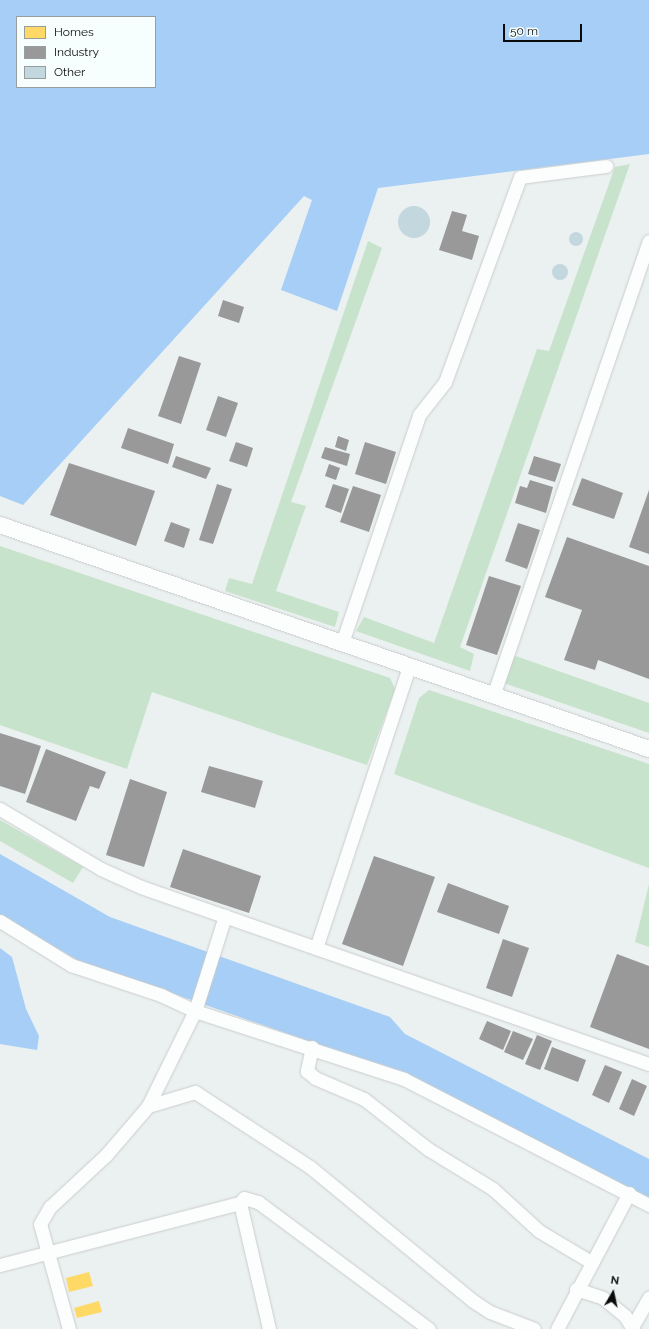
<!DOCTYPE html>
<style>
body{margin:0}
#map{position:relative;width:649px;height:1329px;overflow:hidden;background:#ebf0f0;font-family:Raleway,sans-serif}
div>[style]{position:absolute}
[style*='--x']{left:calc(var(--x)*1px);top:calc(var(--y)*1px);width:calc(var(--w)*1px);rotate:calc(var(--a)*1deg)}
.green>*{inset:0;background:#c8e3cb}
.water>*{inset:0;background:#a6cef6}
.homes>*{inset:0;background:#ffd966}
.industry>*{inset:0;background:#999}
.building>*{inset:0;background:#c3d7de}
.round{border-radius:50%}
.roads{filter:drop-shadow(0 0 1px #cacdcd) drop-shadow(0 0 1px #cacdcd)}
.minor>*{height:13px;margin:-6.5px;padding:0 6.5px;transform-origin:6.5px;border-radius:6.5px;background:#fcfdfd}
.tertiary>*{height:16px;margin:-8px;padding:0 8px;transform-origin:8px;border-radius:8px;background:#fcfdfd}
span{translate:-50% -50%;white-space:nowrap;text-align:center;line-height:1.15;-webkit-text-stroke:4px #f7fefe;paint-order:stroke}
.legend{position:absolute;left:16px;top:16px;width:140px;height:72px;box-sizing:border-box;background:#f7fefe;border:1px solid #989d9d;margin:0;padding:5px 7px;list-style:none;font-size:12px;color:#0a0c0c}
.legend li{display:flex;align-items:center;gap:8px;height:20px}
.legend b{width:20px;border:1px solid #989d9d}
.north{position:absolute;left:593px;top:1273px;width:40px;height:40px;-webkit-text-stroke:3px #f7fefe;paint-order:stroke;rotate:9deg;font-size:11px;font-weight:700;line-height:16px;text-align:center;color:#0a0c0c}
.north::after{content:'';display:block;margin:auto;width:14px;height:18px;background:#0a0c0c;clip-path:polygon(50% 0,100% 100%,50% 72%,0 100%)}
.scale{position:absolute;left:503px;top:24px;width:79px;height:18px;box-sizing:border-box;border:2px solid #0a0c0c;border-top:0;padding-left:5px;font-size:12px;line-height:14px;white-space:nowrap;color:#0a0c0c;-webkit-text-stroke:3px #f7fefe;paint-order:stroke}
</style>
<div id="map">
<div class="green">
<i style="clip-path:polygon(630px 164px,460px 647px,474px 654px,470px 671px,356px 631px,364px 617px,434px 643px,537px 349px,549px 351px,615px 167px)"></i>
<i style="clip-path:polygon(368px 241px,382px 248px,291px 502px,306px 506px,276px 591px,339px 612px,335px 627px,225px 591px,229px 578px,252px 584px)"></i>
<i style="clip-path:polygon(0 546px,390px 678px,395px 689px,367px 765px,152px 692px,127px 769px,0 725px)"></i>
<i style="clip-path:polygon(513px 655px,649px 703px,649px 733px,504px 683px)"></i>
<i style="clip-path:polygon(429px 690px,649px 764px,649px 868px,394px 774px,419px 698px)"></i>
<i style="clip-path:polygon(0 820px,83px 867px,73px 883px,0 841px)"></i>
<i style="clip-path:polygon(649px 884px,649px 947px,635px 942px)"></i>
</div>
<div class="water">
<i style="clip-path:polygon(evenodd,0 0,649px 0,649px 154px,378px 188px,337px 311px,281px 290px,312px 200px,304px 196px,23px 505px,0 496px,0 0,17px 17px,155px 17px,155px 87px,17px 87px,17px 17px)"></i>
<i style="clip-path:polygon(0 854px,110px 917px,390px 1017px,405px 1034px,649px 1159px,649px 1199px,411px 1077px,77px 960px,0 915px)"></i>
<i style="clip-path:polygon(0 948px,12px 957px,26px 1009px,39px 1036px,37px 1050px,0 1044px)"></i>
</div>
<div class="homes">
<i style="clip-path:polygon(89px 1272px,93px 1286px,69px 1292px,66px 1278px)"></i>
<i style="clip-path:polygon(99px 1301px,102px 1312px,77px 1318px,74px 1308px)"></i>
</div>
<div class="industry">
<i style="clip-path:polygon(452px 211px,467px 215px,462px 231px,479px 236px,472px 260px,439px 250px)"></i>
<i style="clip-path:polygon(223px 300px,244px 307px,239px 323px,218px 316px)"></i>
<i style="clip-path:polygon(179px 356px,201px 363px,181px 424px,158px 416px)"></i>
<i style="clip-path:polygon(218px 396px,238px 403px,226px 437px,206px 430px)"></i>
<i style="clip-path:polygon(128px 428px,174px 444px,168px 464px,121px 448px)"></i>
<i style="clip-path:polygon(338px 436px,349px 440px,346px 451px,335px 447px)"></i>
<i style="clip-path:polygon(236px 442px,253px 448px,247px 467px,229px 461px)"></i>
<i style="clip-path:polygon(365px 442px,396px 452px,386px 484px,355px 474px)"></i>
<i style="clip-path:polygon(325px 447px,350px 454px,347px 466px,321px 458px)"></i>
<i style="clip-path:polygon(176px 456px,211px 468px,206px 479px,172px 467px)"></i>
<i style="clip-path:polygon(534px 456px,561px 464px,555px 482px,528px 474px)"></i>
<i style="clip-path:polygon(69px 463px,155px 491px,136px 546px,50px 515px)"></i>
<i style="clip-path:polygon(329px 464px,340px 468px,336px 480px,325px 476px)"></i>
<i style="clip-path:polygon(582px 478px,623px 493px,614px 519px,572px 505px)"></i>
<i style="clip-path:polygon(530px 480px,553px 487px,546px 513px,515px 503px,520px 486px,527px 488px)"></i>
<i style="clip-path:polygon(217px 484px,232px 489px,213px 544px,199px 540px)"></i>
<i style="clip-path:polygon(333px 484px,349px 489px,341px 513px,325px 507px)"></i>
<i style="clip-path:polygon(353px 486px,381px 495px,369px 532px,340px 522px)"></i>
<i style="clip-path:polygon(649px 490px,649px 554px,629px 547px)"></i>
<i style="clip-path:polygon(171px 522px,190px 529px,184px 548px,164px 541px)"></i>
<i style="clip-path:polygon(518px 523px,540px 530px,527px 569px,505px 561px)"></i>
<i style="clip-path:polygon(567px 537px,649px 566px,649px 679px,598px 660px,595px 670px,564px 660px,582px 610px,545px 597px)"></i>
<i style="clip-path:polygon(489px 576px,521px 586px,497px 655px,466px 645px)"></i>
<i style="clip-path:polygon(0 733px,41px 746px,25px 794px,0 786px)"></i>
<i style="clip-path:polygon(46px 749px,106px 772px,99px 789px,90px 786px,76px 821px,26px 802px)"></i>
<i style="clip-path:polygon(209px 766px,263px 781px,255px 808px,201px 792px)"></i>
<i style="clip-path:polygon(130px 779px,167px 792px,144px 867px,106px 855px)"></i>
<i style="clip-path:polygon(183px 849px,261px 876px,249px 913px,170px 887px)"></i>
<i style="clip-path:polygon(374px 856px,435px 877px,403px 966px,342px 944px)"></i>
<i style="clip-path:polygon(448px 883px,509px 906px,499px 934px,437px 912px)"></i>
<i style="clip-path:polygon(503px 939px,529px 948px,512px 997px,486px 988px)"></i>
<i style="clip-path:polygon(617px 954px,649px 966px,649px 1049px,590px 1027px)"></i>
<i style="clip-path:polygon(487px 1021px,511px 1031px,503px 1050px,479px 1039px)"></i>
<i style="clip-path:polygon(513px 1031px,533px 1039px,523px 1060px,504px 1052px)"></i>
<i style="clip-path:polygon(537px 1035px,552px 1041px,540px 1070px,525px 1064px)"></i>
<i style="clip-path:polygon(552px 1047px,586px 1060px,578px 1082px,544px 1069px)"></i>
<i style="clip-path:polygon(605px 1065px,622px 1072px,609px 1103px,592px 1095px)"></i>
<i style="clip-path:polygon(632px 1079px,647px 1086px,634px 1116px,619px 1109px)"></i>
</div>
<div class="building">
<i class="round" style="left:398px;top:206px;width:32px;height:32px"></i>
<i class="round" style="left:569px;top:232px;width:14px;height:14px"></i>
<i class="round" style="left:552px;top:264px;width:16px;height:16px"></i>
</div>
<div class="roads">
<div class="minor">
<i style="--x:342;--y:643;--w:241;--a:-71.3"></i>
<i style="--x:419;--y:415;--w:42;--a:-51.8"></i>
<i style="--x:445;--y:382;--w:218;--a:-69.9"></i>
<i style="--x:520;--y:177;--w:87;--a:-7.3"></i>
<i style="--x:493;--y:696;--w:481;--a:-71.1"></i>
<i style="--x:0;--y:809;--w:117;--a:30.7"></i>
<i style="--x:101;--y:869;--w:44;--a:24.2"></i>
<i style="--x:141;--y:887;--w:538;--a:19.21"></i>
<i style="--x:0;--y:921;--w:84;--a:31.8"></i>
<i style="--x:71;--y:965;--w:95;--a:18.4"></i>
<i style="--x:161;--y:995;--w:38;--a:25"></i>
<i style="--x:195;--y:1011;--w:220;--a:18"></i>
<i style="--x:404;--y:1079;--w:276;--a:27.2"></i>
<i style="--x:316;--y:948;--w:296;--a:-71.7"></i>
<i style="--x:312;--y:1047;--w:25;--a:102"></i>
<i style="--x:307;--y:1071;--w:11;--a:41"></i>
<i style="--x:315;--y:1078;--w:53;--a:23.2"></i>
<i style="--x:364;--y:1099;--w:81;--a:38"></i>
<i style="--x:428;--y:1149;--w:76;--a:31.6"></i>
<i style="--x:493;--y:1189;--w:62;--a:42.4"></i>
<i style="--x:539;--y:1231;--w:61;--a:30.8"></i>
<i style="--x:148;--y:1106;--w:49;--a:-16.6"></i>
<i style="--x:195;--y:1092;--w:137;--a:33.1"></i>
<i style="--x:310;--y:1167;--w:211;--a:39.4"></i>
<i style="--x:473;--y:1301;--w:20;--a:33"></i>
<i style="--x:490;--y:1312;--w:47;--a:21.1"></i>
<i style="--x:240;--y:1203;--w:129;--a:77"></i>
<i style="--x:0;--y:1265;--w:248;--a:-14.5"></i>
<i style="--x:240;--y:1203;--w:6;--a:-51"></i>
<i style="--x:244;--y:1198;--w:15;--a:16"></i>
<i style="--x:258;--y:1202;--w:213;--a:36.6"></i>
<i style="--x:576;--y:1289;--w:28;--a:18"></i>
<i style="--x:603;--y:1298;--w:28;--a:39"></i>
<i style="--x:625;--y:1316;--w:15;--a:58"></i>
<i style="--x:632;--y:1327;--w:34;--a:-60"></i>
<i style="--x:69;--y:1329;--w:109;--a:-105.4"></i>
<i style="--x:40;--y:1224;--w:20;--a:-60"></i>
<i style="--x:50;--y:1207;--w:76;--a:-42.9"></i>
<i style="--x:106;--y:1155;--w:65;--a:-49.4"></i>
<i style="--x:148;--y:1106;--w:106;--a:-63.7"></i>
<i style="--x:195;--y:1011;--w:100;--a:-72.5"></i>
<i style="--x:557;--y:1329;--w:154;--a:-62.1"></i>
</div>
<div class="tertiary">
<i style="--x:0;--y:525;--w:687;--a:19.04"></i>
</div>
</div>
<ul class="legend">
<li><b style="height:11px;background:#ffd966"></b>Homes</li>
<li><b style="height:11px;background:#999"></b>Industry</li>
<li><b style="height:11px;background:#c3d7de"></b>Other</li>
</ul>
<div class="north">N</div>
<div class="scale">50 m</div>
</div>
